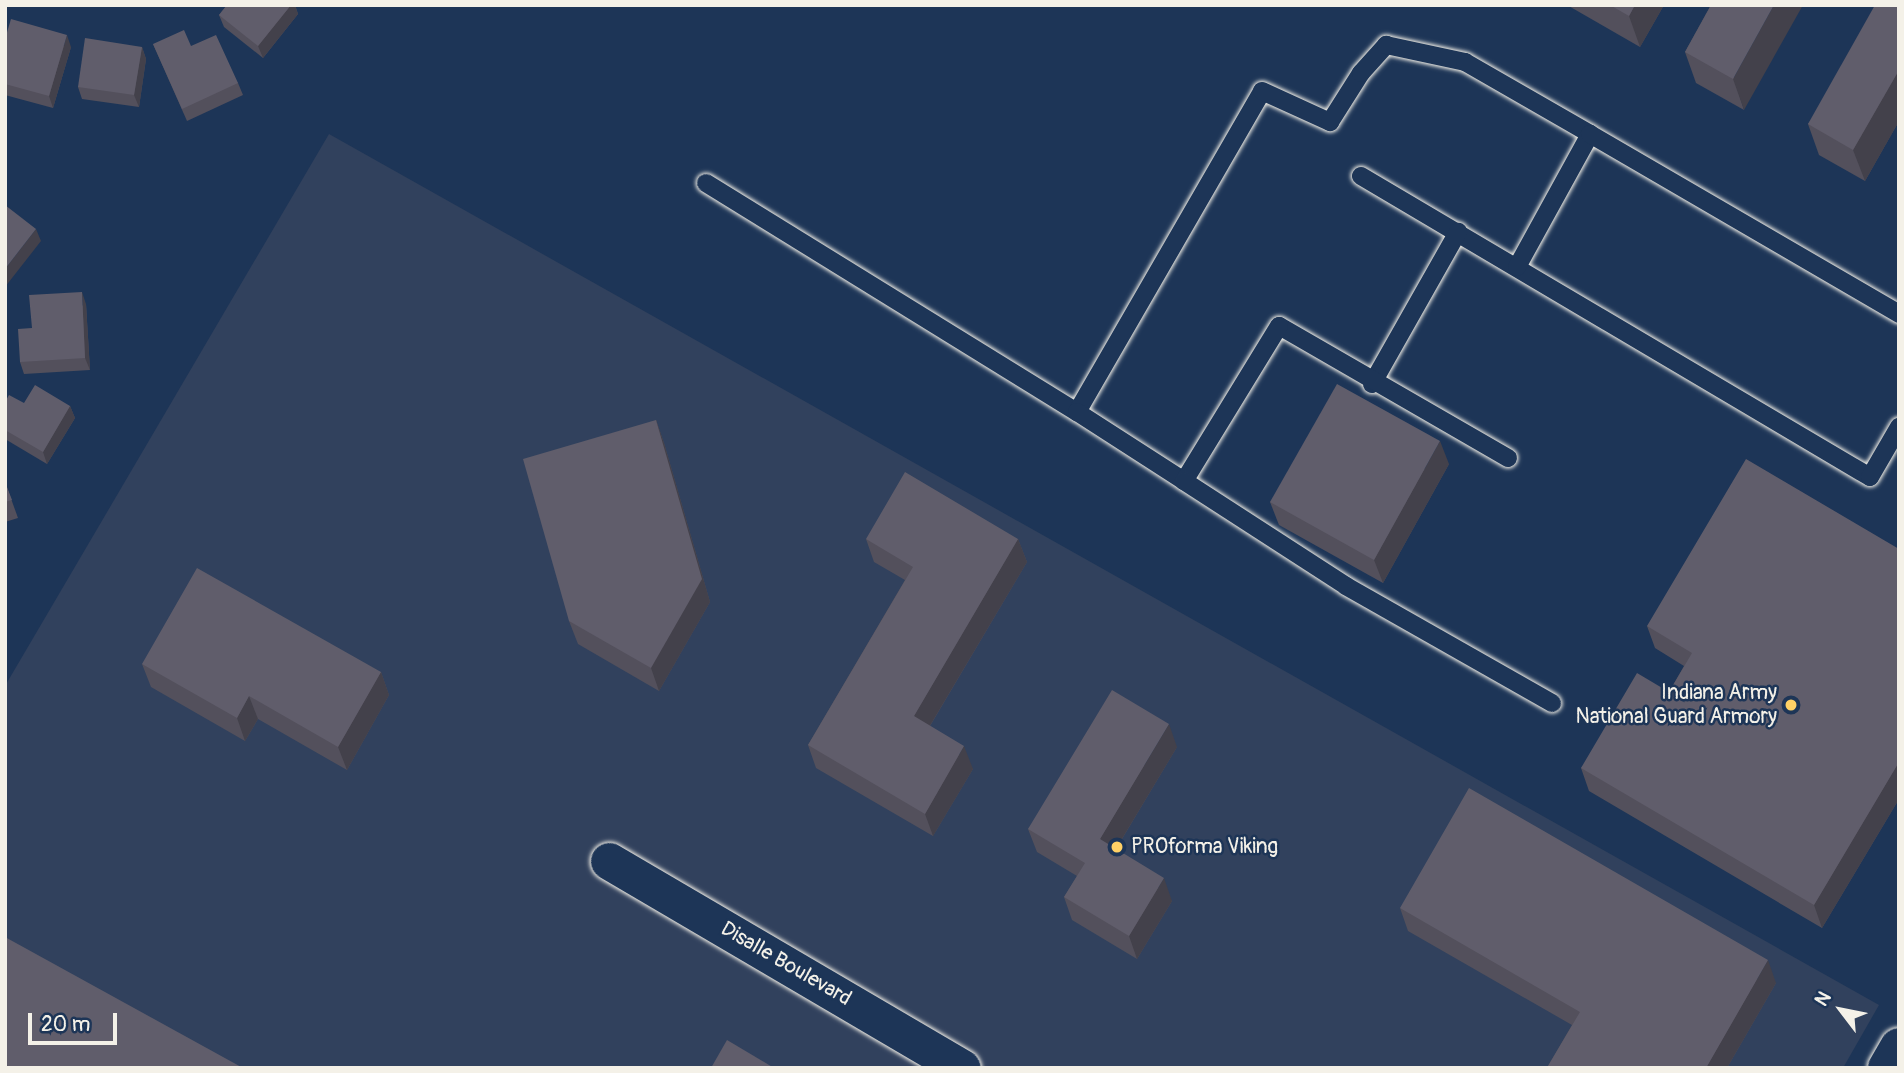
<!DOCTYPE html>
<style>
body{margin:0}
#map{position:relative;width:1904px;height:1073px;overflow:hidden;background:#1d3557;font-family:Pangolin,sans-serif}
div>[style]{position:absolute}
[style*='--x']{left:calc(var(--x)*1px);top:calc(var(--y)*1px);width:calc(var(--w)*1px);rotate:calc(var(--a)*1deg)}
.built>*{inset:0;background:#31415d}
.roads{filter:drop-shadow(0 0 2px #f4f1e8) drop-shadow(0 0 2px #f4f1e8)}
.service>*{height:18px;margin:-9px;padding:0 9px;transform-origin:9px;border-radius:9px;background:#1d3557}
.minor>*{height:37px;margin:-18.5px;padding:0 18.5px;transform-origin:18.5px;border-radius:18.5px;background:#1d3557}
.secondary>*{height:38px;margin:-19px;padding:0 19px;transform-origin:19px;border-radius:19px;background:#1d3557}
.wall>*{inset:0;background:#53505c}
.shaded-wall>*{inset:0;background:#43414b}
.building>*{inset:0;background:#605d6b}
.dots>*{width:19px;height:19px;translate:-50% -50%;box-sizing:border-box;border:4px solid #1d3557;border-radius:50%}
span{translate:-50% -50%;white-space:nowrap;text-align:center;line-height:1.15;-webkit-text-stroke:5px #1d3557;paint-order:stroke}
.poi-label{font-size:21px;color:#f4f1e8}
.right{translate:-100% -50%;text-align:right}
.left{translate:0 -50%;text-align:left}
.street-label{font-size:21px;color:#f4f1e8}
.frame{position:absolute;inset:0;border:7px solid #f4f1e8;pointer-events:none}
.north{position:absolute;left:1806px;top:975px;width:70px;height:70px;-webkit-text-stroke:5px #1d3557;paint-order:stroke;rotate:302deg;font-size:19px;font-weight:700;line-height:28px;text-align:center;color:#f4f1e8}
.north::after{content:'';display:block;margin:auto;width:24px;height:32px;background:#f4f1e8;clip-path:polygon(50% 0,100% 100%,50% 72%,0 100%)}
.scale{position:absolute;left:28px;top:1013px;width:89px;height:32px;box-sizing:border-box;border:4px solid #f4f1e8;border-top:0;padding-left:9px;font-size:21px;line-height:24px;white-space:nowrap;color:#f4f1e8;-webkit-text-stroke:5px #1d3557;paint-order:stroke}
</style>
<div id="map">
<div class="built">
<i style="clip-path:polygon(329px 134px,1879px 1005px,1843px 1068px,5px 1068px,5px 686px)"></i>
</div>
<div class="roads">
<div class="service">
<i style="--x:1361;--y:176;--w:591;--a:30.6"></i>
<i style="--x:1870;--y:477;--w:58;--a:-59.9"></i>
<i style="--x:706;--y:183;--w:436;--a:31.7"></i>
<i style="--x:1077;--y:412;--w:370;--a:-60"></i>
<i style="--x:1262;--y:91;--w:75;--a:24.5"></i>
<i style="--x:1330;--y:122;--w:58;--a:-57.7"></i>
<i style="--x:1361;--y:73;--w:38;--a:-48"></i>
<i style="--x:1386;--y:45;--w:81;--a:12.1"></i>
<i style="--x:1465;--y:62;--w:144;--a:29.9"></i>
<i style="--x:1517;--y:267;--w:152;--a:-61.2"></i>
<i style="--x:1590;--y:134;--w:358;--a:30.2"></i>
<i style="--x:1372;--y:384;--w:175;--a:-60.5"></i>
<i style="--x:1077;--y:412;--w:127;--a:32.8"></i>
<i style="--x:1508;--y:458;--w:264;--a:-150"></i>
<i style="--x:1279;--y:326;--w:182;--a:121.5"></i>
<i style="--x:1184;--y:481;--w:193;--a:32.9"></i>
<i style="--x:1346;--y:586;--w:237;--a:29.6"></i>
</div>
<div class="minor">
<i style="--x:609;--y:861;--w:409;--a:30.4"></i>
</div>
<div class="secondary">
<i style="--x:1887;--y:1068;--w:24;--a:-60"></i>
</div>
</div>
<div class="wall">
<i style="clip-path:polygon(227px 5px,295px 5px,298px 14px,263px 58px,224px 27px,219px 15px)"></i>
<i style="clip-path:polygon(1567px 5px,1664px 5px,1640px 47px)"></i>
<i style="clip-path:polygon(1711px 5px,1744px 110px,1696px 83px,1685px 52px)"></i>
<i style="clip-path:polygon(1899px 5px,1899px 121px,1865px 181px,1819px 155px,1808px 124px)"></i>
<i style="clip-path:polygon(5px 39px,71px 47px,53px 108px,5px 95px)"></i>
<i style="clip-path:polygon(153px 44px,191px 46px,238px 83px,243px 95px,187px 121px)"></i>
<i style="clip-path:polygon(142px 47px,146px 59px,139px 107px,82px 99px,78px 87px)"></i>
<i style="clip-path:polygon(86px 304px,90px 370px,24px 374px,20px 362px,32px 328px)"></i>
<i style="clip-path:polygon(5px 402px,70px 406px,75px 418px,47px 464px,5px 439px)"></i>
<i style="clip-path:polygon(656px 420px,664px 443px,710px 602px,659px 691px,578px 644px,569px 621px)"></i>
<i style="clip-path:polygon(1449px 464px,1383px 583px,1279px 525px,1270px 502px)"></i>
<i style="clip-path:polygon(5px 482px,18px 518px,5px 522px)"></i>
<i style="clip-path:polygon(866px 539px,1018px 539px,1027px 562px,930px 726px,973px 769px,933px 836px,816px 768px,808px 745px,905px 580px,874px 562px)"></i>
<i style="clip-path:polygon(1899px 549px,1899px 799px,1822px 928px,1589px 791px,1581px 768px,1669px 692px,1684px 666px,1655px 648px,1647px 626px)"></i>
<i style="clip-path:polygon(142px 664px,381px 672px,389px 695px,347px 770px,258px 719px,245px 741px,151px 687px)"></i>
<i style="clip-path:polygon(1177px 747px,1116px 849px,1172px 901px,1137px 959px,1072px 920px,1064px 897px,1077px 876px,1037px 852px,1028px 829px)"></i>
<i style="clip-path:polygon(1400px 908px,1776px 983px,1727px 1068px,1549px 1068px,1548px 1066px,1572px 1025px,1408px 931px)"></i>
</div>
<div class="shaded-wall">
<i style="clip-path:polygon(291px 5px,295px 5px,298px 14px,263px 58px,258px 46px)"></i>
<i style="clip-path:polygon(1635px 5px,1664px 5px,1640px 47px,1629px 16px)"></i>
<i style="clip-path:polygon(1774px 5px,1803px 5px,1744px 110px,1733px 79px)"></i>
<i style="clip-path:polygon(67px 35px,71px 47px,53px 108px,49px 96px)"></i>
<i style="clip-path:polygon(142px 47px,146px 59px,139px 107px,134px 95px)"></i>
<i style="clip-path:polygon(1899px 70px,1899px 121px,1865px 181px,1853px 150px)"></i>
<i style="clip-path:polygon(36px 229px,41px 241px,5px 287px,5px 269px)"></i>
<i style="clip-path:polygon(82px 292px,86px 304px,90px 370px,85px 358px)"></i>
<i style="clip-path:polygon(70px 406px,75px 418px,47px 464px,43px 452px)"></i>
<i style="clip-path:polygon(656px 420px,664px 443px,710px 602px,659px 691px,651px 668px)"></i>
<i style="clip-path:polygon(1440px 441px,1449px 464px,1383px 583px,1374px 560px)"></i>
<i style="clip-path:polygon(1018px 539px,1027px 562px,922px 739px,914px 716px)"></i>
<i style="clip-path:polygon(381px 672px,389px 695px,347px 770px,338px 747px)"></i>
<i style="clip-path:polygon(249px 696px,258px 719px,245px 741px,237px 718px)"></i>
<i style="clip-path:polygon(1169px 724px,1177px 747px,1108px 862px,1100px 839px)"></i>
<i style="clip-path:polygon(964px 746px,973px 769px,933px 836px,925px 814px)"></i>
<i style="clip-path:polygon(1899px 762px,1899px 799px,1822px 928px,1814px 905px)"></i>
<i style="clip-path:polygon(1164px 878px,1172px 901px,1137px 959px,1129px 936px)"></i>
<i style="clip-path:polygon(1768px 960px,1776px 983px,1727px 1068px,1706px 1068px)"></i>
</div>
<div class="building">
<i style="clip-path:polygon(227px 5px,291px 5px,258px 46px,219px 15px)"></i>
<i style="clip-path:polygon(1610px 5px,1635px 5px,1629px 16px)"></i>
<i style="clip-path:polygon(1711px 5px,1774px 5px,1733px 79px,1685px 52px)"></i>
<i style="clip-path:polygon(1875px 5px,1899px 5px,1899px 70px,1853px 150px,1808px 124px)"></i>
<i style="clip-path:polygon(11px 19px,67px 35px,49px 96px,5px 84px,5px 39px)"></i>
<i style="clip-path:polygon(184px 30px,191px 46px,216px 35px,238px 83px,182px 109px,153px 44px)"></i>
<i style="clip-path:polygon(85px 38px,142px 47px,134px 95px,78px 87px)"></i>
<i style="clip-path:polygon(5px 205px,36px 229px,5px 269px)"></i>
<i style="clip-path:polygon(82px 292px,85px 358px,20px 362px,18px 329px,32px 328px,29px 295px)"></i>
<i style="clip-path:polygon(1337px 384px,1440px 441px,1374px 560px,1270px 502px)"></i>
<i style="clip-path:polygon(35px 385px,70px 406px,43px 452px,5px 430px,5px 402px,9px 395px,24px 403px)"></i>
<i style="clip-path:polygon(656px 420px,702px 579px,651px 668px,569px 621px,523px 459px)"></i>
<i style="clip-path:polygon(1746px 459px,1899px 549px,1899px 762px,1814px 905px,1581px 768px,1637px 673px,1669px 692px,1692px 653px,1647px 626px)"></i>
<i style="clip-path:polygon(905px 472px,1018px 539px,914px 716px,964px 746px,925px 814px,808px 745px,913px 567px,866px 539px)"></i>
<i style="clip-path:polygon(5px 482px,12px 500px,5px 502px)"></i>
<i style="clip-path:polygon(197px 568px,381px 672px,338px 747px,249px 696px,237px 718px,142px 664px)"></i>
<i style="clip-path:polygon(1112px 690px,1169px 724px,1100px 839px,1164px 878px,1129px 936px,1064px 897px,1085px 863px,1028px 829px)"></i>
<i style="clip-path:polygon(1469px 788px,1768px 960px,1706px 1068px,1552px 1068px,1548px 1066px,1580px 1012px,1400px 908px)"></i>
<i style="clip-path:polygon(5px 937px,243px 1068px,5px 1068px)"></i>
<i style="clip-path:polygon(727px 1040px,774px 1068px,711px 1068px)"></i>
</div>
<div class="dots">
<i style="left:1791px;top:705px;background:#ffd166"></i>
<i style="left:1117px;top:847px;background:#ffd166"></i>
</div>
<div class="poi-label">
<span class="right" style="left:1777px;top:705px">Indiana Army<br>National Guard Armory</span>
<span class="left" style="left:1131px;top:847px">PROforma Viking</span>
</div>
<div class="street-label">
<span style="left:786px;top:964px;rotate:30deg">Disalle Boulevard</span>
</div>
<div class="frame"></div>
<div class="north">N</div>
<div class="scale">20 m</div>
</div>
